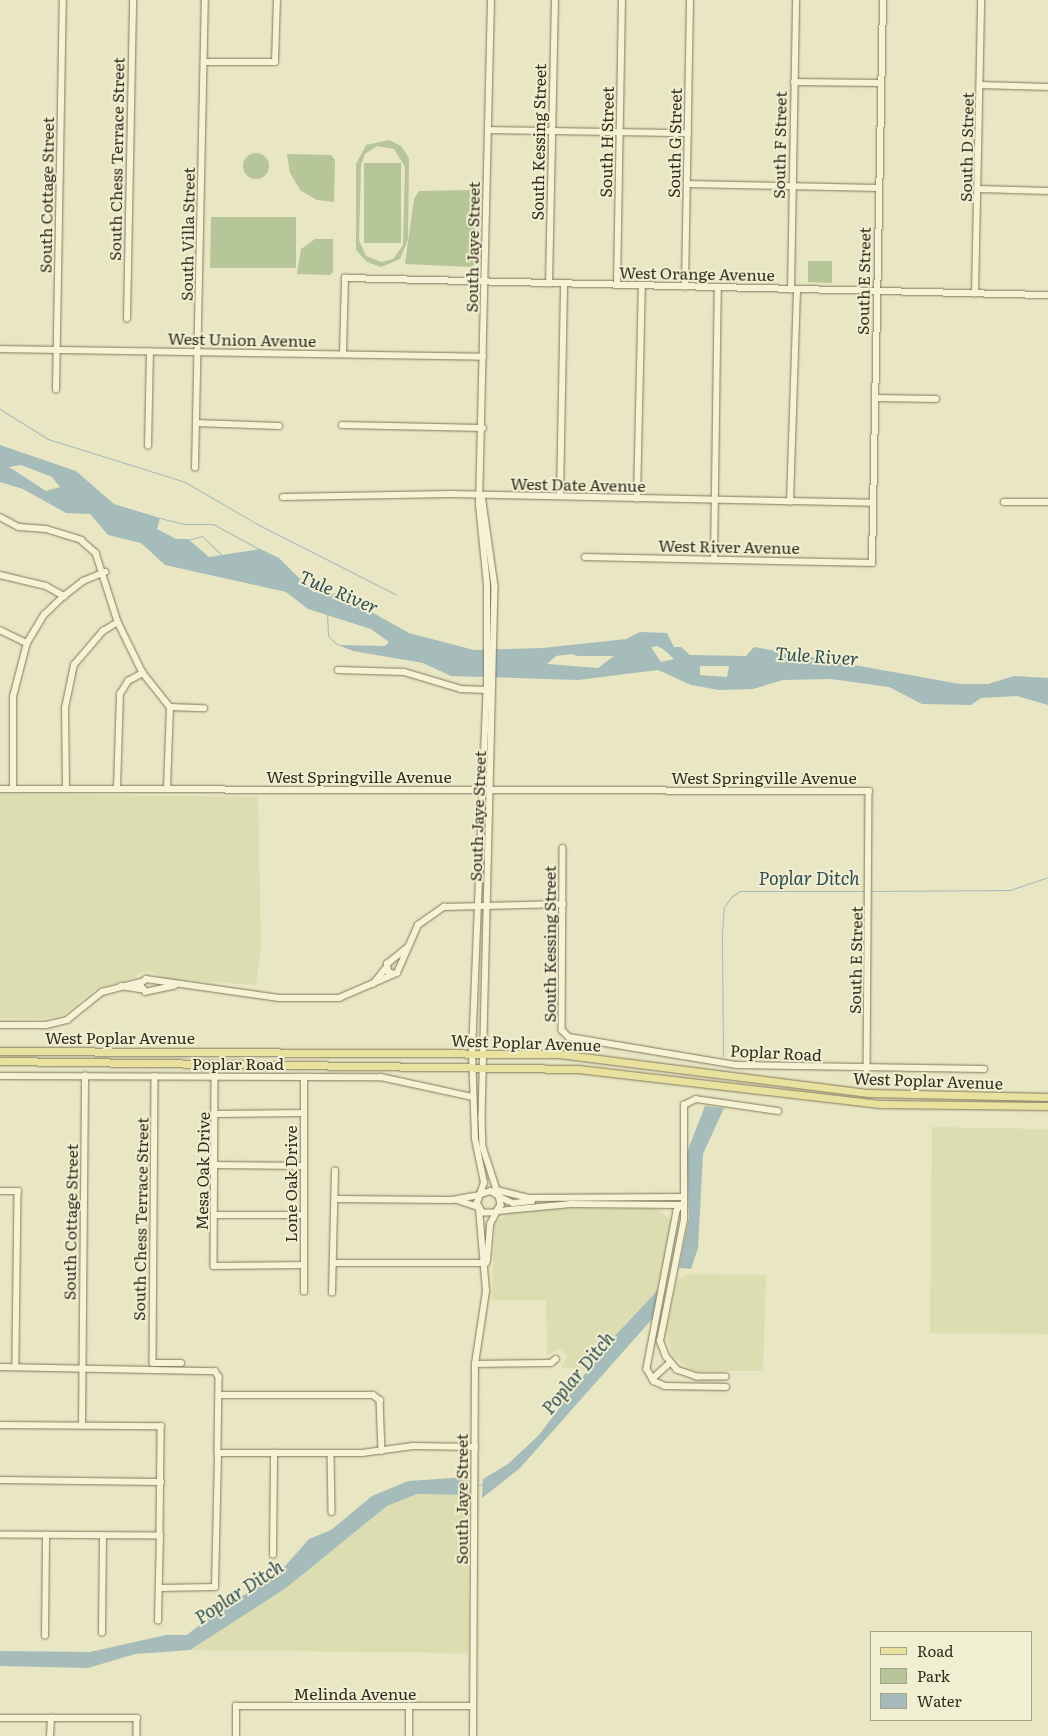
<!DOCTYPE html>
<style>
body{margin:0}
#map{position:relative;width:1048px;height:1736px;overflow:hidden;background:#e9e6c3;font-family:Literata,serif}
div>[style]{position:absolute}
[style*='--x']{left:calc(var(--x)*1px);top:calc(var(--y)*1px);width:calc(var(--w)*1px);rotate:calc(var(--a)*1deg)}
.farmland>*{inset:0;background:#dcdeb1}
.green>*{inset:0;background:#b7c698}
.round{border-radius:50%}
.water>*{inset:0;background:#a5bcba}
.stream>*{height:1px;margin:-0.5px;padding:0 0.5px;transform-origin:0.5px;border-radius:0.5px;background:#a5bcba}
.roads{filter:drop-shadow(0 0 1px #81785c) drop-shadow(0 0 1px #81785c)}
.minor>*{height:5.5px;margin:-2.75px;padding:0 2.75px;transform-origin:2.75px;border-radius:2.75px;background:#f5f2d5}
.major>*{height:7px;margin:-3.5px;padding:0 3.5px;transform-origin:3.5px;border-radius:3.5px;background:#e9e19e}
span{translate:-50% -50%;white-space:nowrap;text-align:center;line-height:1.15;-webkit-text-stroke:4px #f1efd2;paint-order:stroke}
.street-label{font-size:16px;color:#332c1e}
.water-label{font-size:18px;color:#2f4c51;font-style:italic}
.legend{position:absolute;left:870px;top:1631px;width:162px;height:90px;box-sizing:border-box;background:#f1efd2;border:1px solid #a5a18a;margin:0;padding:6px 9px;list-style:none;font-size:15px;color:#332c1e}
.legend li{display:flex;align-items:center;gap:10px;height:25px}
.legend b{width:25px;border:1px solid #a5a18a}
</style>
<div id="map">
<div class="farmland">
<i style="clip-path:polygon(0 794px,258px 797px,261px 945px,256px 985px,165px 979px,150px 971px,141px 972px,132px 979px,99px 987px,63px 1015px,45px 1019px,0 1018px)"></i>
<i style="clip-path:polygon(932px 1127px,1048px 1129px,1048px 1334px,930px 1333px)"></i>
<i style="clip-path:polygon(566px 1208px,658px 1209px,670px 1220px,672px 1226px,658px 1290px,625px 1324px,591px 1369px,561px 1368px,567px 1356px,560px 1349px,547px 1355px,546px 1300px,492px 1300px,495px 1222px,510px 1213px)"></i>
<i style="clip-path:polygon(690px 1274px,766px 1275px,763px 1371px,692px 1371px,672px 1356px,666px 1331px,677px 1279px)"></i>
<i style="clip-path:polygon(417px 1494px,468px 1495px,468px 1653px,190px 1650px,286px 1588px,387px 1506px)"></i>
</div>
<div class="green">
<i style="clip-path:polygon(evenodd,389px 140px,401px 146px,409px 158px,408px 240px,400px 259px,381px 267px,367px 262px,356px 250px,356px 164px,366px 145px,389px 140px,377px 146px,394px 149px,405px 167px,403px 245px,393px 259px,382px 262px,366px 256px,359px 240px,361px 165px,365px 154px,377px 146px)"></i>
<i class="round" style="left:243px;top:153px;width:26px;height:26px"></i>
<i style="clip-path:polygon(287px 154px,331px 155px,335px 160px,334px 202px,317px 200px,301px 191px,290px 173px)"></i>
<i style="clip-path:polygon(364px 163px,401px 163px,401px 243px,364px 243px)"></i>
<i style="clip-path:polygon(470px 190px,471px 212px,476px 213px,475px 264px,471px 267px,405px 264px,414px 199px,419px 191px)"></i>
<i style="clip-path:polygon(211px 217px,296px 217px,296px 268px,210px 268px)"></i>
<i style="clip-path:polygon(315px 239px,333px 239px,333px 272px,330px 275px,297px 274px,301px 249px)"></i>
<i style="clip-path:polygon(808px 261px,832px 261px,832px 283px,808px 282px)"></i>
</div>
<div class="water">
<i style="clip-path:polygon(evenodd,0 445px,76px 471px,114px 504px,160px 518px,157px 529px,176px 539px,188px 539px,209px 557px,260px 549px,279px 558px,313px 592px,339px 594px,409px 633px,474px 650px,543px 648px,626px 639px,640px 632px,667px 633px,674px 647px,681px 647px,690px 655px,746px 656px,754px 647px,960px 684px,988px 684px,1014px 676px,1048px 678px,1048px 705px,1017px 696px,981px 698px,971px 705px,922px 704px,889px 687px,831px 679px,783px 680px,753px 689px,719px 690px,691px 685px,658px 670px,578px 680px,451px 676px,423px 663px,353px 651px,338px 645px,385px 646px,389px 642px,371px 629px,308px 609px,286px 592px,165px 565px,141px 543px,108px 535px,90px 514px,66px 513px,23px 489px,0 482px,0 445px,21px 465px,52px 477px,60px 487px,46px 491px,9px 467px,21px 465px,0 445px,657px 646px,663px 649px,674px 659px,661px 662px,651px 647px,657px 646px,0 445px,571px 654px,578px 656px,614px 656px,598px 668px,547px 664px,556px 656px,571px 654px,0 445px,729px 666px,727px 677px,700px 675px,700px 666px,729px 666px)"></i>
<i style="clip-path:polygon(705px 1106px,724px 1108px,703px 1154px,698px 1248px,691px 1269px,679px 1268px,689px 1218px,687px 1152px)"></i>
<i style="clip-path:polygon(658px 1290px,653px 1318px,520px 1468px,482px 1498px,483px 1479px,508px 1464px,539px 1435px,609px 1342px)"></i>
<i style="clip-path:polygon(468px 1477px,468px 1495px,417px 1494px,387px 1506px,286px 1588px,190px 1650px,135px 1654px,88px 1668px,0 1666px,0 1651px,90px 1652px,166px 1635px,187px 1635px,214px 1613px,278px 1574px,309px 1539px,331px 1530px,372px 1496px,408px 1481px)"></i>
</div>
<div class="stream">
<i style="--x:0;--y:409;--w:57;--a:32"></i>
<i style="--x:48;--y:439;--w:144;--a:17.4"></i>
<i style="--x:185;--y:482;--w:86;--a:30.2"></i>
<i style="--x:259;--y:525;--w:153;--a:26.9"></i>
<i style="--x:160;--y:518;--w:25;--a:14"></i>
<i style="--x:184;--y:524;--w:29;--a:0"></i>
<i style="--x:213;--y:524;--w:52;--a:28.5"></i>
<i style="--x:188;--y:540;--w:15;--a:-16"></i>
<i style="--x:202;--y:536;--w:28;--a:44"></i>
<i style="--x:327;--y:614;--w:22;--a:87"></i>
<i style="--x:328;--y:636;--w:13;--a:42"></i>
<i style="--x:871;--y:891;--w:139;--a:-0.4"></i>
<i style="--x:1010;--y:890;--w:40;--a:-18.9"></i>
<i style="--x:723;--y:1056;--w:123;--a:-90.5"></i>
<i style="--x:722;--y:933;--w:26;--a:-86"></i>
<i style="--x:724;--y:907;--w:14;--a:-54"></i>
<i style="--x:732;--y:896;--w:9;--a:-32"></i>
<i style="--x:740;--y:891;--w:127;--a:0"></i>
<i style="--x:478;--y:1485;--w:6;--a:-9"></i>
</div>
<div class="roads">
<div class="minor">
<i style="--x:204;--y:62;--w:71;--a:0"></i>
<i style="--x:275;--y:62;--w:62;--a:-88.2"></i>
<i style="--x:794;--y:82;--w:86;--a:0.7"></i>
<i style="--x:980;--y:85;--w:68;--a:1.7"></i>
<i style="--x:489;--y:130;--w:199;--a:0.9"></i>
<i style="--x:687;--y:184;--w:192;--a:1.2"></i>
<i style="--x:979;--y:189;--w:69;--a:1.7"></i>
<i style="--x:549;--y:284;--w:284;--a:-88.8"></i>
<i style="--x:617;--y:285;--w:285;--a:-89"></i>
<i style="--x:685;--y:287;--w:287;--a:-89"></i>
<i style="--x:791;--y:290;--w:290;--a:-89"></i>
<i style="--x:975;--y:294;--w:294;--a:-88.8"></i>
<i style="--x:127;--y:319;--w:319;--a:-88.9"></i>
<i style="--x:0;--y:349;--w:483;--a:0.9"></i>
<i style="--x:343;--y:354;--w:76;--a:-88.5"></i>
<i style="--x:345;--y:278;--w:703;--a:1.39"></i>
<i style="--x:56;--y:390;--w:390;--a:-89"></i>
<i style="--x:875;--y:398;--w:61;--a:0.9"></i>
<i style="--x:196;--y:423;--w:83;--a:2.1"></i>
<i style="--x:342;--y:425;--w:141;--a:1.2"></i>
<i style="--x:148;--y:446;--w:94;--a:-88.8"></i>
<i style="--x:195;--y:468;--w:468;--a:-88.8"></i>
<i style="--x:482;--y:495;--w:92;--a:81.9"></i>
<i style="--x:495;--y:586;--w:533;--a:91.4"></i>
<i style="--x:482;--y:1119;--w:28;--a:88"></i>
<i style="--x:483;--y:1147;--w:52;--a:71.9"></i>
<i style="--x:560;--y:496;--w:211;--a:-88.9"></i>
<i style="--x:283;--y:497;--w:168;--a:-1"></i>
<i style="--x:451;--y:494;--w:422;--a:1.2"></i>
<i style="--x:637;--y:499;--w:213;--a:-88.7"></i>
<i style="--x:790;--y:502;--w:212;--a:-88.1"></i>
<i style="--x:1004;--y:502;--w:44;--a:0"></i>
<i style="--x:0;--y:517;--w:21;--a:28"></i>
<i style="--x:19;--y:527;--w:27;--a:4"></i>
<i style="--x:46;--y:529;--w:37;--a:17"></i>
<i style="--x:81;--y:540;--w:20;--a:41"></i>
<i style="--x:96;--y:553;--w:72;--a:72.3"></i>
<i style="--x:118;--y:622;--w:57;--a:63.9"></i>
<i style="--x:143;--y:673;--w:43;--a:51.5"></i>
<i style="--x:170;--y:707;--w:34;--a:2"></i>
<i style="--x:585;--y:557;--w:287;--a:1.2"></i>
<i style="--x:872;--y:563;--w:563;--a:-88.88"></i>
<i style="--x:714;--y:559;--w:271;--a:-89.2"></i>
<i style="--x:0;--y:575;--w:47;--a:13.4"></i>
<i style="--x:46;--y:586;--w:21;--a:29"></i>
<i style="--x:0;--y:630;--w:30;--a:26"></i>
<i style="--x:338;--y:670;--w:66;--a:1.7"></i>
<i style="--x:404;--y:672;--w:59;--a:16.6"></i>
<i style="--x:461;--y:689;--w:26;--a:2"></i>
<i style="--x:0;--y:789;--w:869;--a:0.13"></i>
<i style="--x:869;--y:791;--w:279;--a:90.4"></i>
<i style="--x:13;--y:789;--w:92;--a:-90"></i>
<i style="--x:13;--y:697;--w:56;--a:-75.5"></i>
<i style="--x:27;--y:643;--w:33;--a:-59"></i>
<i style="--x:44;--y:615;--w:28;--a:-44"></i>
<i style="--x:64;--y:596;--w:24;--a:-38"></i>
<i style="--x:83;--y:581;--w:24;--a:-22"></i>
<i style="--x:66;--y:789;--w:81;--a:-90.7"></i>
<i style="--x:65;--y:708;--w:44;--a:-78.2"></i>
<i style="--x:74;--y:665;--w:45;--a:-49.5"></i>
<i style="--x:103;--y:631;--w:17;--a:-31"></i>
<i style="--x:117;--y:789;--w:95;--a:-88.2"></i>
<i style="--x:120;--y:694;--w:15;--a:-58"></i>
<i style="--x:128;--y:681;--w:17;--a:-28"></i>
<i style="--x:167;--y:789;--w:82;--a:-87.9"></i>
<i style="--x:563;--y:848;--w:182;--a:90.3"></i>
<i style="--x:562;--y:1030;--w:10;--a:45"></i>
<i style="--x:569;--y:1037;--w:170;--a:9.5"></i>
<i style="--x:737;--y:1065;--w:247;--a:0.9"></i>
<i style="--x:393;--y:974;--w:5;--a:-158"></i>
<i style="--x:388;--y:972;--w:8;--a:-97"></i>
<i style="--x:387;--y:964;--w:27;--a:-39"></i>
<i style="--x:373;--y:984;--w:21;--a:-51"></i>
<i style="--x:121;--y:986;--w:20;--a:9"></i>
<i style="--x:175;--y:986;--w:30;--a:168"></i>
<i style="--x:146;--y:992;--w:10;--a:-135"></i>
<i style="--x:139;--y:985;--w:9;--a:-41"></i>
<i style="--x:146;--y:979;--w:134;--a:8.1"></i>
<i style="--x:279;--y:998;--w:60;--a:0"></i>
<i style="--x:339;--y:998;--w:63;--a:-23.3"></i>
<i style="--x:397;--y:973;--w:52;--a:-66.4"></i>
<i style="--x:418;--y:925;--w:32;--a:-35"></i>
<i style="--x:444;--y:907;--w:119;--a:-1.4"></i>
<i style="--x:0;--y:1025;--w:46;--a:0"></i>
<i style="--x:46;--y:1025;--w:22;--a:-13"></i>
<i style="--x:67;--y:1020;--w:45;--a:-38.7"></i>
<i style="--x:102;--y:992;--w:40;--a:-14.4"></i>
<i style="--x:0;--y:1076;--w:381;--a:0.2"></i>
<i style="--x:381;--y:1077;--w:94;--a:12.3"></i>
<i style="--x:155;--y:1076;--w:287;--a:90.4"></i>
<i style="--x:153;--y:1363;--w:28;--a:0"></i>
<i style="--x:215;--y:1076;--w:190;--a:90.3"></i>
<i style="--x:214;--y:1266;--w:90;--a:-0.6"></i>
<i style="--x:216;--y:1114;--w:88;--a:-0.7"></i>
<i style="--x:215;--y:1165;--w:89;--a:0.6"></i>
<i style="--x:497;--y:1190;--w:32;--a:14"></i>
<i style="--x:528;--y:1198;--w:154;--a:-0.4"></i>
<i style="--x:0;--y:1191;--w:18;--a:0"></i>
<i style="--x:18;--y:1191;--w:175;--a:90.7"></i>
<i style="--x:481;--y:1194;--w:10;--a:-17"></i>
<i style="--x:491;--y:1191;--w:9;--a:32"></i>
<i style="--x:499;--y:1196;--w:9;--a:77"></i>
<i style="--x:501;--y:1205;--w:9;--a:122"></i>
<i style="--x:496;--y:1213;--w:14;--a:180"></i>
<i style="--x:482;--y:1213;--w:11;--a:-117"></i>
<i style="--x:477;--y:1203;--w:21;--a:-71"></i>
<i style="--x:484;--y:1183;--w:45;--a:-101.6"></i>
<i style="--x:475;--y:1139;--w:86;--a:-92"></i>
<i style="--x:472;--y:1053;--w:366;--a:-87.7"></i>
<i style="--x:487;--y:687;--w:102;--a:-90"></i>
<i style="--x:487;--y:585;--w:80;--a:-95.7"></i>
<i style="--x:479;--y:505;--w:505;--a:-88.64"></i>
<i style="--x:500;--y:1197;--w:14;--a:25"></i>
<i style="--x:513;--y:1203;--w:19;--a:-6"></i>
<i style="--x:335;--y:1199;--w:117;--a:0.5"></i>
<i style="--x:452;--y:1200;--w:28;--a:-10"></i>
<i style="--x:457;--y:1200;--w:22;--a:18"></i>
<i style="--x:681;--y:1205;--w:7;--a:124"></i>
<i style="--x:677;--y:1211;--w:161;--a:100.8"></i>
<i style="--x:647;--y:1369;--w:14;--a:60"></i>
<i style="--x:654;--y:1381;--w:12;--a:24"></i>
<i style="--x:665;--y:1386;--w:61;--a:0.9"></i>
<i style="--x:498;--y:1211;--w:73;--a:-5.5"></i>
<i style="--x:571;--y:1204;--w:110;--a:0.5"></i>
<i style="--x:215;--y:1215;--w:89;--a:0"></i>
<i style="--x:487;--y:1261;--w:37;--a:-85"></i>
<i style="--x:490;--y:1224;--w:13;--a:-61"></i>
<i style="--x:334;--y:1263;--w:152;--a:0"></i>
<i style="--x:304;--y:1292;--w:215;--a:-90"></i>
<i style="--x:332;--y:1293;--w:122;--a:-88.6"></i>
<i style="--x:475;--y:1364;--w:76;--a:-0.8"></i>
<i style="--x:551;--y:1363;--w:6;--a:-39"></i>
<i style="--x:0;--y:1367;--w:215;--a:1.1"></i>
<i style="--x:215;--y:1371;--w:7;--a:56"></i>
<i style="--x:219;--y:1377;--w:76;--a:90.8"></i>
<i style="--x:218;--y:1453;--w:144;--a:0"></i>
<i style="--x:362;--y:1453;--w:51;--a:-7.8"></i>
<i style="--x:413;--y:1446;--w:62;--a:0.9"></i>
<i style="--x:726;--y:1377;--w:29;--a:180"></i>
<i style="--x:697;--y:1377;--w:21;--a:-161"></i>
<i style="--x:677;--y:1370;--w:17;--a:-130"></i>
<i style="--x:666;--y:1357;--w:17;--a:-111"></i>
<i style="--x:660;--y:1341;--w:123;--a:-78.8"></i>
<i style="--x:684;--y:1220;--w:115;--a:-90"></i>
<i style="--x:684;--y:1105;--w:13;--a:-27"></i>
<i style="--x:696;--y:1099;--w:83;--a:8.3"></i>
<i style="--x:652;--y:1379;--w:24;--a:-42"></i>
<i style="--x:219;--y:1395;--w:154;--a:0"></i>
<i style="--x:373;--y:1395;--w:9;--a:36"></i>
<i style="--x:380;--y:1400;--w:51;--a:87.8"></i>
<i style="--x:0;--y:1425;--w:161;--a:0.4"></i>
<i style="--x:161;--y:1426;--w:12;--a:90"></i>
<i style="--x:161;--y:1438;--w:98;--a:90.6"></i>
<i style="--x:160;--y:1536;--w:160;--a:-179.6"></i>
<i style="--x:82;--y:1426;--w:350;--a:-89.5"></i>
<i style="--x:331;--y:1453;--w:59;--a:89"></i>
<i style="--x:0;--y:1480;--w:161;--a:0.7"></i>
<i style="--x:273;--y:1555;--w:102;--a:-89.4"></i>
<i style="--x:159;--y:1588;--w:56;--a:-1"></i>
<i style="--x:215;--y:1587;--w:134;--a:-88.7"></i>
<i style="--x:158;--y:1621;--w:85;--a:-88.7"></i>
<i style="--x:102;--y:1633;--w:97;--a:-89.4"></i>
<i style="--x:45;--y:1636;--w:101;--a:-89.4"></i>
<i style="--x:0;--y:1718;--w:137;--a:0"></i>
<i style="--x:137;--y:1718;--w:18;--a:90"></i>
<i style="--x:50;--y:1736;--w:18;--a:-87"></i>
<i style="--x:236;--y:1736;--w:30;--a:-90"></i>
<i style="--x:236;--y:1706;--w:237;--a:0"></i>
<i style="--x:409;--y:1736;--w:30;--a:-90"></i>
<i style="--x:473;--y:1736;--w:372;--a:-89.7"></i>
<i style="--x:475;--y:1364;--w:74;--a:-81.4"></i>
<i style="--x:486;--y:1291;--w:82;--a:-94.9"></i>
</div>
<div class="major">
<i style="--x:0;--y:1051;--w:559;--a:0.31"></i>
<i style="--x:559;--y:1054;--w:312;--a:7.2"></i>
<i style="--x:869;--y:1093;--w:179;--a:1.3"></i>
<i style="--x:0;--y:1061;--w:578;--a:0.79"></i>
<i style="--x:578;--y:1069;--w:306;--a:6.6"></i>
<i style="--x:882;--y:1104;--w:166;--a:0.7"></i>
</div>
</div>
<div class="street-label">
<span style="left:538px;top:142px;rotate:-89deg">South Kessing Street</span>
<span style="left:606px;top:142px;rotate:-89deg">South H Street</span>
<span style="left:674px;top:143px;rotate:-89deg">South G Street</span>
<span style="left:779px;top:145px;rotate:-89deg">South F Street</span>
<span style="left:966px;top:147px;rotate:-89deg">South D Street</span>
<span style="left:116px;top:159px;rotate:-89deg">South Chess Terrace Street</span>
<span style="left:46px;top:195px;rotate:-89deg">South Cottage Street</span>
<span style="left:187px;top:234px;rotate:-89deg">South Villa Street</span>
<span style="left:472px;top:247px;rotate:-89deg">South Jaye Street</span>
<span style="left:697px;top:273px;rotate:1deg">West Orange Avenue</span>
<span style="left:863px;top:281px;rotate:-89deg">South E Street</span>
<span style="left:242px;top:339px;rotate:1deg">West Union Avenue</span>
<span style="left:578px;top:484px;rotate:1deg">West Date Avenue</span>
<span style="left:729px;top:546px;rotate:1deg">West River Avenue</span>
<span style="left:359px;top:776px">West Springville Avenue</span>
<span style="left:764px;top:777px">West Springville Avenue</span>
<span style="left:477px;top:816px;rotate:-88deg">South Jaye Street</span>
<span style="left:549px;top:944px;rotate:-90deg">South Kessing Street</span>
<span style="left:855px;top:960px;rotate:-89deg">South E Street</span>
<span style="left:120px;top:1037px">West Poplar Avenue</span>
<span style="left:526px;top:1042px;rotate:2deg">West Poplar Avenue</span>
<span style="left:776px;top:1052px;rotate:3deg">Poplar Road</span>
<span style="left:238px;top:1063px">Poplar Road</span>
<span style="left:928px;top:1080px;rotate:2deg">West Poplar Avenue</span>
<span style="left:202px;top:1171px;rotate:-89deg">Mesa Oak Drive</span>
<span style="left:290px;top:1184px;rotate:-90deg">Lone Oak Drive</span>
<span style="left:140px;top:1219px;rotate:-89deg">South Chess Terrace Street</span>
<span style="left:70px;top:1222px;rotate:-89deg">South Cottage Street</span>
<span style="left:461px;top:1499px;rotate:-90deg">South Jaye Street</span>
<span style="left:355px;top:1693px">Melinda Avenue</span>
</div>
<div class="water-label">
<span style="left:339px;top:592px;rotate:23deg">Tule River</span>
<span style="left:817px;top:656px;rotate:4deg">Tule River</span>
<span style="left:809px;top:878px">Poplar Ditch</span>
<span style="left:578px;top:1373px;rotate:-50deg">Poplar Ditch</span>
<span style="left:239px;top:1592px;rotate:-33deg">Poplar Ditch</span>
</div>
<ul class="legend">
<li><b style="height:6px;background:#e9e19e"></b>Road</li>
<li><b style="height:14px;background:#b7c698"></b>Park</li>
<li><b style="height:14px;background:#a5bcba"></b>Water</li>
</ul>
</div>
